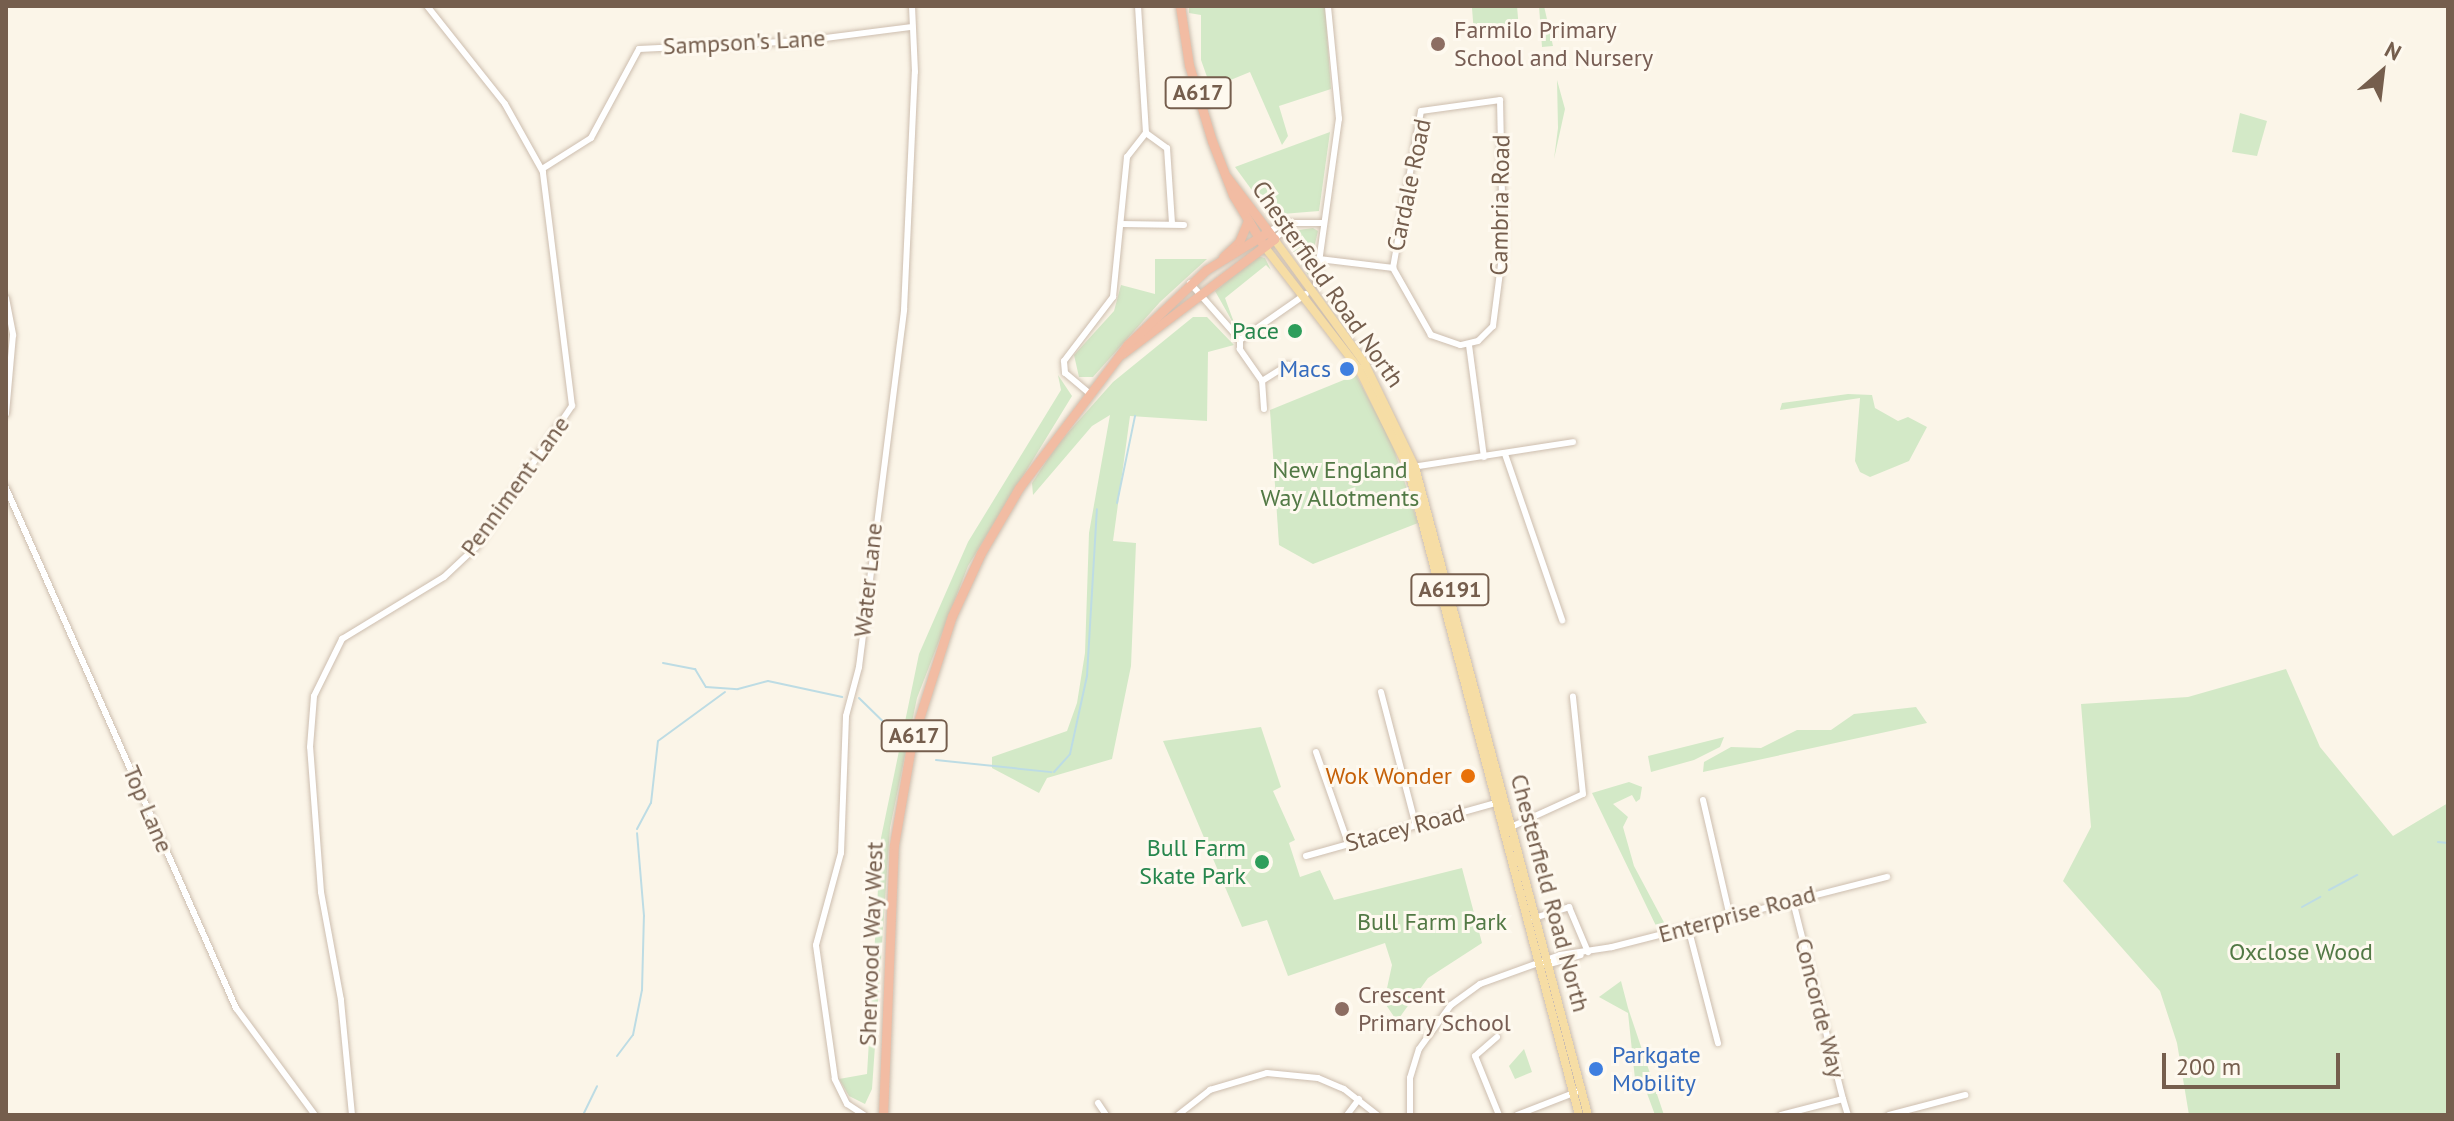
<!DOCTYPE html>
<style>
body{margin:0}
#map{position:relative;width:2454px;height:1121px;overflow:hidden;background:#fbf5e8;font-family:"PT Sans",sans-serif}
div>[style]{position:absolute}
[style*='--x']{left:calc(var(--x)*1px);top:calc(var(--y)*1px);width:calc(var(--w)*1px);rotate:calc(var(--a)*1deg)}
.green>*{inset:0;background:#d3e9c7}
.stream>*{height:2px;margin:-1px;padding:0 1px;transform-origin:1px;border-radius:1px;background:#bddce4}
.roads{filter:drop-shadow(0 0 2px #cdbeaf) drop-shadow(0 0 2px #cdbeaf)}
.minor>*{height:6px;margin:-3px;padding:0 3px;transform-origin:3px;border-radius:3px;background:#fff}
.major>*{height:8px;margin:-4px;padding:0 4px;transform-origin:4px;border-radius:4px;background:#f6dda5}
.highway>*{height:9px;margin:-4.5px;padding:0 4.5px;transform-origin:4.5px;border-radius:4.5px;background:#f2bca3}
.dots>*{width:22px;height:22px;translate:-50% -50%;box-sizing:border-box;border:4px solid #fef9ef;border-radius:50%}
span{translate:-50% -50%;white-space:nowrap;text-align:center;line-height:1.15;-webkit-text-stroke:6px #fef9ef;paint-order:stroke}
.shield-label span{padding:2px 6px;background:#fef9ef;border:2px solid;border-radius:6px;-webkit-text-stroke-width:0}
.shield-label{font-size:22px;color:#755e4d;font-weight:700}
.education-label{font-size:24px;color:#785e54}
.left{translate:0 -50%;text-align:left}
.street-label{font-size:24px;color:#755e4d}
.leisure-label{font-size:24px;color:#27864d}
.right{translate:-100% -50%;text-align:right}
.shop-label{font-size:24px;color:#366cbe}
.park-label{font-size:24px;color:#527945}
.food-label{font-size:24px;color:#c56008}
.frame{position:absolute;inset:0;border:8px solid #755e4d;pointer-events:none}
.north{position:absolute;left:2342px;top:32px;width:80px;height:80px;-webkit-text-stroke:6px #fef9ef;paint-order:stroke;rotate:28deg;font-size:22px;font-weight:700;line-height:32px;text-align:center;color:#755e4d}
.north::after{content:'';display:block;margin:auto;width:28px;height:36px;background:#755e4d;clip-path:polygon(50% 0,100% 100%,50% 72%,0 100%)}
.scale{position:absolute;left:2162px;top:1053px;width:178px;height:36px;box-sizing:border-box;border:4px solid #755e4d;border-top:0;padding-left:10px;font-size:24px;line-height:28px;white-space:nowrap;color:#755e4d;-webkit-text-stroke:6px #fef9ef;paint-order:stroke}
</style>
<div id="map">
<div class="green">
<i style="clip-path:polygon(1189px 6px,1325px 6px,1331px 89px,1279px 106px,1288px 136px,1282px 145px,1250px 72px,1211px 88px,1201px 60px,1201px 15px,1189px 13px)"></i>
<i style="clip-path:polygon(1517px 6px,1519px 30px,1474px 34px,1472px 8px)"></i>
<i style="clip-path:polygon(1539px 6px,1544px 6px,1553px 46px,1542px 47px)"></i>
<i style="clip-path:polygon(1557px 80px,1565px 109px,1554px 159px,1558px 128px)"></i>
<i style="clip-path:polygon(2240px 113px,2267px 121px,2257px 156px,2232px 152px)"></i>
<i style="clip-path:polygon(1330px 132px,1319px 211px,1270px 215px,1235px 167px)"></i>
<i style="clip-path:polygon(1313px 228px,1318px 231px,1308px 275px,1285px 238px,1291px 231px)"></i>
<i style="clip-path:polygon(1258px 256px,1265px 258px,1271px 270px,1266px 265px,1225px 298px,1236px 328px,1215px 291px)"></i>
<i style="clip-path:polygon(1155px 259px,1207px 259px,1160px 302px,1093px 377px,1079px 377px,1074px 355px,1114px 311px,1121px 285px,1155px 294px)"></i>
<i style="clip-path:polygon(1193px 317px,1207px 317px,1234px 345px,1208px 352px,1207px 421px,1130px 416px,1113px 541px,1136px 543px,1131px 666px,1112px 759px,1047px 778px,1039px 793px,992px 768px,992px 757px,1067px 731px,1077px 703px,1085px 653px,1089px 533px,1110px 415px,1092px 426px,1033px 495px,1032px 483px,1057px 445px,1113px 382px)"></i>
<i style="clip-path:polygon(1058px 375px,1072px 396px,968px 566px,917px 698px,890px 828px,872px 1089px,865px 1104px,849px 1096px,839px 1079px,867px 1074px,881px 838px,919px 654px,968px 542px,1061px 390px)"></i>
<i style="clip-path:polygon(1356px 375px,1392px 443px,1418px 523px,1313px 564px,1279px 545px,1270px 410px)"></i>
<i style="clip-path:polygon(1848px 394px,1872px 395px,1875px 408px,1898px 421px,1908px 417px,1927px 427px,1909px 461px,1870px 477px,1860px 472px,1855px 461px,1860px 398px,1780px 410px,1782px 403px)"></i>
<i style="clip-path:polygon(2286px 669px,2320px 747px,2393px 836px,2448px 803px,2448px 1115px,2189px 1115px,2177px 1043px,2160px 991px,2063px 881px,2091px 827px,2081px 704px,2188px 697px)"></i>
<i style="clip-path:polygon(1916px 707px,1927px 723px,1703px 772px,1704px 762px,1731px 747px,1761px 748px,1797px 730px,1831px 730px,1854px 714px)"></i>
<i style="clip-path:polygon(1261px 727px,1281px 787px,1273px 791px,1295px 840px,1289px 843px,1300px 877px,1320px 870px,1334px 900px,1462px 868px,1482px 943px,1428px 978px,1397px 1021px,1384px 1002px,1392px 965px,1385px 943px,1288px 976px,1267px 920px,1242px 927px,1163px 741px)"></i>
<i style="clip-path:polygon(1724px 737px,1720px 747px,1694px 760px,1651px 772px,1648px 756px)"></i>
<i style="clip-path:polygon(1629px 782px,1642px 787px,1640px 799px,1636px 802px,1632px 795px,1613px 804px,1628px 817px,1623px 827px,1634px 866px,1667px 928px,1658px 930px,1592px 793px)"></i>
<i style="clip-path:polygon(1621px 981px,1628px 1008px,1664px 1115px,1655px 1115px,1641px 1077px,1635px 1079px,1628px 1013px,1599px 997px)"></i>
<i style="clip-path:polygon(1524px 1049px,1532px 1072px,1515px 1079px,1509px 1066px)"></i>
</div>
<div class="stream">
<i style="--x:1117;--y:503;--w:89;--a:-78.3"></i>
<i style="--x:663;--y:663;--w:33;--a:11"></i>
<i style="--x:695;--y:669;--w:21;--a:59"></i>
<i style="--x:706;--y:687;--w:32;--a:4"></i>
<i style="--x:738;--y:689;--w:31;--a:-15"></i>
<i style="--x:768;--y:681;--w:76;--a:12.2"></i>
<i style="--x:859;--y:698;--w:59;--a:44.3"></i>
<i style="--x:936;--y:760;--w:116;--a:6"></i>
<i style="--x:1054;--y:772;--w:24;--a:-48"></i>
<i style="--x:1070;--y:754;--w:80;--a:-77.7"></i>
<i style="--x:1087;--y:676;--w:167;--a:-86.6"></i>
<i style="--x:637;--y:829;--w:30;--a:-62"></i>
<i style="--x:651;--y:803;--w:62;--a:-83.6"></i>
<i style="--x:658;--y:741;--w:83;--a:-36.2"></i>
<i style="--x:2438;--y:842;--w:10;--a:6"></i>
<i style="--x:2329;--y:890;--w:32;--a:-28"></i>
<i style="--x:2302;--y:907;--w:21;--a:-29"></i>
<i style="--x:617;--y:1056;--w:26;--a:-53"></i>
<i style="--x:633;--y:1035;--w:46;--a:-78.7"></i>
<i style="--x:642;--y:990;--w:74;--a:-88.5"></i>
<i style="--x:644;--y:916;--w:83;--a:-94.8"></i>
<i style="--x:583;--y:1115;--w:32;--a:-64"></i>
</div>
<div class="roads">
<div class="minor">
<i style="--x:1138;--y:6;--w:127;--a:86.4"></i>
<i style="--x:1500;--y:100;--w:149;--a:88.8"></i>
<i style="--x:1503;--y:249;--w:78;--a:97.4"></i>
<i style="--x:1493;--y:326;--w:21;--a:135"></i>
<i style="--x:1478;--y:341;--w:18;--a:167"></i>
<i style="--x:1460;--y:345;--w:31;--a:-161"></i>
<i style="--x:1431;--y:335;--w:77;--a:-119.6"></i>
<i style="--x:1393;--y:268;--w:159;--a:-79.9"></i>
<i style="--x:1421;--y:111;--w:80;--a:-7.9"></i>
<i style="--x:1146;--y:133;--w:26;--a:36"></i>
<i style="--x:1167;--y:148;--w:76;--a:86.2"></i>
<i style="--x:542;--y:169;--w:58;--a:-32.3"></i>
<i style="--x:591;--y:138;--w:101;--a:-61.7"></i>
<i style="--x:639;--y:49;--w:163;--a:-2.8"></i>
<i style="--x:802;--y:41;--w:111;--a:-7.3"></i>
<i style="--x:1121;--y:224;--w:63;--a:0.9"></i>
<i style="--x:1268;--y:232;--w:19;--a:-28"></i>
<i style="--x:1285;--y:223;--w:39;--a:0"></i>
<i style="--x:1274;--y:239;--w:23;--a:-41"></i>
<i style="--x:1319;--y:259;--w:75;--a:6.9"></i>
<i style="--x:1190;--y:283;--w:76;--a:48.7"></i>
<i style="--x:1316;--y:284;--w:167;--a:-82.1"></i>
<i style="--x:1339;--y:119;--w:114;--a:-95.6"></i>
<i style="--x:6;--y:298;--w:38;--a:79"></i>
<i style="--x:13;--y:335;--w:79;--a:95.1"></i>
<i style="--x:1469;--y:345;--w:113;--a:82.4"></i>
<i style="--x:1262;--y:381;--w:31;--a:-32"></i>
<i style="--x:1089;--y:393;--w:31;--a:-140"></i>
<i style="--x:1065;--y:373;--w:12;--a:-95"></i>
<i style="--x:1064;--y:361;--w:81;--a:-52.6"></i>
<i style="--x:1113;--y:297;--w:141;--a:-84.3"></i>
<i style="--x:1127;--y:157;--w:31;--a:-52"></i>
<i style="--x:1264;--y:409;--w:28;--a:-94"></i>
<i style="--x:1262;--y:381;--w:39;--a:-125"></i>
<i style="--x:1240;--y:349;--w:9;--a:-90"></i>
<i style="--x:1240;--y:340;--w:80;--a:-34.9"></i>
<i style="--x:1505;--y:454;--w:176;--a:71"></i>
<i style="--x:1412;--y:467;--w:163;--a:-8.8"></i>
<i style="--x:6;--y:488;--w:569;--a:66.14"></i>
<i style="--x:236;--y:1008;--w:133;--a:53.6"></i>
<i style="--x:1381;--y:692;--w:138;--a:75.4"></i>
<i style="--x:1316;--y:752;--w:96;--a:70.6"></i>
<i style="--x:1703;--y:800;--w:120;--a:77"></i>
<i style="--x:1511;--y:827;--w:79;--a:-24.6"></i>
<i style="--x:1583;--y:794;--w:98;--a:-95.9"></i>
<i style="--x:1306;--y:856;--w:201;--a:-15.6"></i>
<i style="--x:1534;--y:918;--w:37;--a:-17"></i>
<i style="--x:1569;--y:907;--w:49;--a:67.1"></i>
<i style="--x:1688;--y:927;--w:120;--a:75.5"></i>
<i style="--x:1546;--y:965;--w:36;--a:-16"></i>
<i style="--x:1497;--y:1037;--w:29;--a:139"></i>
<i style="--x:1475;--y:1056;--w:64;--a:67.9"></i>
<i style="--x:1843;--y:1099;--w:17;--a:73"></i>
<i style="--x:1098;--y:1103;--w:14;--a:56"></i>
<i style="--x:352;--y:1115;--w:116;--a:-95.5"></i>
<i style="--x:341;--y:1000;--w:110;--a:-100.5"></i>
<i style="--x:321;--y:892;--w:145;--a:-94.3"></i>
<i style="--x:310;--y:747;--w:51;--a:-85.5"></i>
<i style="--x:314;--y:696;--w:64;--a:-63.8"></i>
<i style="--x:342;--y:639;--w:119;--a:-31.3"></i>
<i style="--x:444;--y:577;--w:44;--a:-43.2"></i>
<i style="--x:476;--y:547;--w:171;--a:-55.8"></i>
<i style="--x:572;--y:406;--w:236;--a:-97.1"></i>
<i style="--x:543;--y:172;--w:78;--a:-119.2"></i>
<i style="--x:505;--y:104;--w:125;--a:-128.5"></i>
<i style="--x:864;--y:1115;--w:20;--a:-147"></i>
<i style="--x:847;--y:1104;--w:28;--a:-116"></i>
<i style="--x:835;--y:1079;--w:135;--a:-98.1"></i>
<i style="--x:816;--y:945;--w:95;--a:-74.8"></i>
<i style="--x:841;--y:853;--w:137;--a:-87.9"></i>
<i style="--x:846;--y:716;--w:51;--a:-75.1"></i>
<i style="--x:859;--y:667;--w:360;--a:-82.8"></i>
<i style="--x:904;--y:310;--w:238;--a:-87.4"></i>
<i style="--x:915;--y:72;--w:66;--a:-92.6"></i>
<i style="--x:1178;--y:1115;--w:41;--a:-38"></i>
<i style="--x:1210;--y:1090;--w:59;--a:-16.6"></i>
<i style="--x:1267;--y:1073;--w:51;--a:5.6"></i>
<i style="--x:1318;--y:1078;--w:28;--a:23"></i>
<i style="--x:1344;--y:1089;--w:42;--a:38.2"></i>
<i style="--x:1347;--y:1115;--w:20;--a:-53"></i>
<i style="--x:1410;--y:1115;--w:37;--a:-90"></i>
<i style="--x:1410;--y:1078;--w:30;--a:-73"></i>
<i style="--x:1419;--y:1049;--w:54;--a:-54"></i>
<i style="--x:1451;--y:1005;--w:36;--a:-36"></i>
<i style="--x:1480;--y:984;--w:85;--a:-19.9"></i>
<i style="--x:1560;--y:955;--w:53;--a:-8.7"></i>
<i style="--x:1612;--y:947;--w:284;--a:-14.3"></i>
<i style="--x:1517;--y:1115;--w:69;--a:-21.3"></i>
<i style="--x:1781;--y:1115;--w:64;--a:-14.5"></i>
<i style="--x:1843;--y:1099;--w:204;--a:-104.2"></i>
<i style="--x:1889;--y:1115;--w:79;--a:-14.7"></i>
</div>
<div class="major">
<i style="--x:1274;--y:239;--w:155;--a:53.9"></i>
<i style="--x:1365;--y:364;--w:114;--a:64.1"></i>
<i style="--x:1415;--y:467;--w:671;--a:75.05"></i>
<i style="--x:1264;--y:246;--w:155;--a:52.3"></i>
<i style="--x:1359;--y:369;--w:110;--a:63.7"></i>
<i style="--x:1408;--y:468;--w:669;--a:75.2"></i>
</div>
<div class="highway">
<i style="--x:1180;--y:6;--w:60;--a:81.3"></i>
<i style="--x:1189;--y:65;--w:79;--a:73.2"></i>
<i style="--x:1212;--y:141;--w:58;--a:68.7"></i>
<i style="--x:1233;--y:195;--w:56;--a:58.9"></i>
<i style="--x:1223;--y:257;--w:22;--a:-43"></i>
<i style="--x:1239;--y:242;--w:23;--a:-67"></i>
<i style="--x:1122;--y:354;--w:191;--a:-37.1"></i>
<i style="--x:1274;--y:239;--w:78;--a:-127.2"></i>
<i style="--x:883;--y:1115;--w:270;--a:-87.7"></i>
<i style="--x:894;--y:845;--w:106;--a:-80.2"></i>
<i style="--x:912;--y:741;--w:131;--a:-72.3"></i>
<i style="--x:952;--y:616;--w:69;--a:-65.3"></i>
<i style="--x:981;--y:553;--w:75;--a:-59.7"></i>
<i style="--x:1019;--y:488;--w:179;--a:-52.9"></i>
<i style="--x:1127;--y:345;--w:109;--a:-43.5"></i>
<i style="--x:1206;--y:270;--w:73;--a:-31.5"></i>
</div>
</div>
<div class="dots">
<i style="left:1438px;top:44px;background:#8d6e63"></i>
<i style="left:1295px;top:331px;background:#2e9e5b"></i>
<i style="left:1347px;top:369px;background:#3f7fe0"></i>
<i style="left:1468px;top:776px;background:#e8710a"></i>
<i style="left:1262px;top:862px;background:#2e9e5b"></i>
<i style="left:1342px;top:1009px;background:#8d6e63"></i>
<i style="left:1596px;top:1069px;background:#3f7fe0"></i>
</div>
<div class="shield-label">
<span style="left:1198px;top:93px">A617</span>
<span style="left:1450px;top:590px">A6191</span>
<span style="left:914px;top:736px">A617</span>
</div>
<div class="education-label">
<span class="left" style="left:1454px;top:44px">Farmilo Primary<br>School and Nursery</span>
<span class="left" style="left:1358px;top:1009px">Crescent<br>Primary School</span>
</div>
<div class="street-label">
<span style="left:744px;top:42px;rotate:-3deg">Sampson's Lane</span>
<span style="left:1409px;top:185px;rotate:-78deg">Cardale Road</span>
<span style="left:1500px;top:205px;rotate:-89deg">Cambria Road</span>
<span style="left:1328px;top:284px;rotate:55deg">Chesterfield Road North</span>
<span style="left:515px;top:486px;rotate:-54deg">Penniment Lane</span>
<span style="left:868px;top:580px;rotate:-84deg">Water Lane</span>
<span style="left:148px;top:809px;rotate:67deg">Top Lane</span>
<span style="left:1405px;top:828px;rotate:-15deg">Stacey Road</span>
<span style="left:1550px;top:893px;rotate:75deg">Chesterfield Road North</span>
<span style="left:1737px;top:914px;rotate:-15deg">Enterprise Road</span>
<span style="left:871px;top:944px;rotate:-88deg">Sherwood Way West</span>
<span style="left:1820px;top:1008px;rotate:76deg">Concorde Way</span>
</div>
<div class="leisure-label">
<span class="right" style="left:1279px;top:331px">Pace</span>
<span class="right" style="left:1246px;top:862px">Bull Farm<br>Skate Park</span>
</div>
<div class="shop-label">
<span class="right" style="left:1331px;top:369px">Macs</span>
<span class="left" style="left:1612px;top:1069px">Parkgate<br>Mobility</span>
</div>
<div class="park-label">
<span style="left:1340px;top:484px">New England<br>Way Allotments</span>
<span style="left:1432px;top:922px">Bull Farm Park</span>
<span style="left:2301px;top:952px">Oxclose Wood</span>
</div>
<div class="food-label">
<span class="right" style="left:1452px;top:776px">Wok Wonder</span>
</div>
<div class="frame"></div>
<div class="north">N</div>
<div class="scale">200 m</div>
</div>
